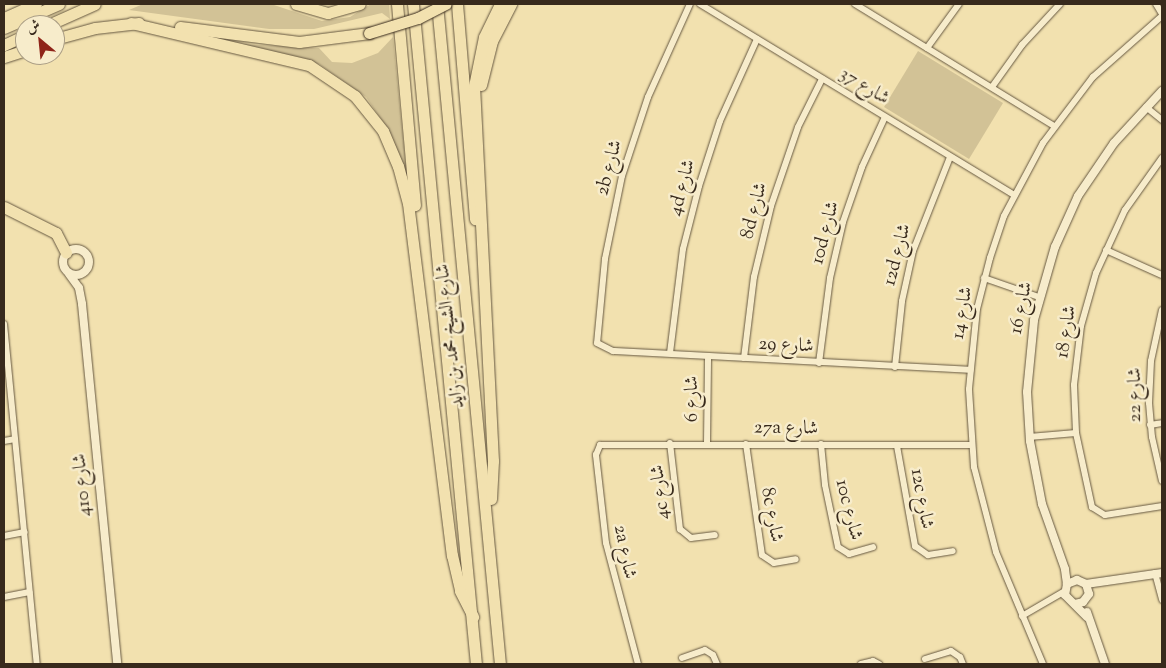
<!DOCTYPE html>
<meta charset="utf-8">
<style>
body{margin:0}
#map{position:relative;width:1166px;height:668px;overflow:hidden;background:#f2e1af;font-family:"Sorts Mill Goudy",Amiri,serif}
div>[style]{position:absolute}
[style*='--x']{left:calc(var(--x)*1px);top:calc(var(--y)*1px);width:calc(var(--w)*1px);rotate:calc(var(--a)*1deg)}
.green>*{inset:0;background:#d2c296}
.roads{filter:drop-shadow(0 0 1px #665841) drop-shadow(0 0 1px #665841)}
.minor>*{height:6px;margin:-3px;padding:0 3px;transform-origin:3px;border-radius:3px;background:#f7eccb}
.tertiary>*{height:8px;margin:-4px;padding:0 4px;transform-origin:4px;border-radius:4px;background:#f7eccb}
.tertiary>.ring{margin:-4px;padding:0;box-sizing:content-box;background:none;border:8px solid #f7eccb;border-radius:50%}
.motorway>*{height:11px;margin:-5.5px;padding:0 5.5px;transform-origin:5.5px;border-radius:5.5px;background:#f2e1af}
.bridges{filter:drop-shadow(0 0 1px #382a1c) drop-shadow(0 0 1px #382a1c)}
.motorway-bridge>*{height:11px;margin:-5.5px;padding:0 5.5px;transform-origin:5.5px;border-radius:5.5px;background:#f2e1af}
span{translate:-50% -50%;white-space:nowrap;text-align:center;line-height:1.15;-webkit-text-stroke:5px #f7eccb;paint-order:stroke}
.street-label{font-size:19px;color:#382a1c}
.frame{position:absolute;inset:0;border:5px solid #382a1c;pointer-events:none}
.north{position:absolute;left:15px;top:15px;width:50px;height:50px;box-sizing:border-box;background:#f7eccb;border:1px solid #ab9e85;border-radius:50%;rotate:332deg;font-size:14px;font-weight:700;line-height:20px;text-align:center;color:#382a1c}
.north::after{content:'';display:block;margin:auto;width:18px;height:22px;background:#8f2418;clip-path:polygon(50% 0,100% 100%,50% 72%,0 100%)}
</style>
<div id="map">
<div class="green">
<i style="clip-path:polygon(143px 4px,271px 4px,322px 21px,350px 17px,371px 4px,389px 4px,390px 19px,382px 13px,314px 29px,269px 29px,129px 10px)"></i>
<i style="clip-path:polygon(393px 37px,407px 178px,383px 122px,366px 97px,319px 64px,240px 44px,319px 48px,332px 62px,352px 63px,378px 53px)"></i>
<i style="clip-path:polygon(918px 51px,1003px 103px,969px 159px,884px 107px)"></i>
</div>
<div class="roads">
<div class="minor">
<i style="--x:690;--y:4;--w:102;--a:114.3"></i>
<i style="--x:648;--y:97;--w:83;--a:108.2"></i>
<i style="--x:622;--y:176;--w:85;--a:101.6"></i>
<i style="--x:605;--y:259;--w:84;--a:95.4"></i>
<i style="--x:597;--y:343;--w:18;--a:27"></i>
<i style="--x:613;--y:351;--w:358;--a:3"></i>
<i style="--x:700;--y:4;--w:368;--a:31.3"></i>
<i style="--x:855;--y:4;--w:233;--a:31.5"></i>
<i style="--x:1156;--y:4;--w:12;--a:59"></i>
<i style="--x:927;--y:48;--w:54;--a:-54"></i>
<i style="--x:992;--y:87;--w:52;--a:-54.5"></i>
<i style="--x:1022;--y:45;--w:56;--a:-47.2"></i>
<i style="--x:1146;--y:107;--w:21;--a:39"></i>
<i style="--x:1162;--y:158;--w:64;--a:125.4"></i>
<i style="--x:1125;--y:210;--w:69;--a:114.7"></i>
<i style="--x:1096;--y:273;--w:55;--a:105.8"></i>
<i style="--x:1081;--y:326;--w:59;--a:96.8"></i>
<i style="--x:1074;--y:385;--w:48;--a:87.6"></i>
<i style="--x:1076;--y:433;--w:76;--a:77.8"></i>
<i style="--x:1092;--y:507;--w:15;--a:32"></i>
<i style="--x:1105;--y:515;--w:58;--a:-9"></i>
<i style="--x:1106;--y:250;--w:61;--a:24.1"></i>
<i style="--x:984;--y:278;--w:58;--a:19.1"></i>
<i style="--x:1162;--y:310;--w:52;--a:102.2"></i>
<i style="--x:1151;--y:361;--w:42;--a:92.7"></i>
<i style="--x:1149;--y:403;--w:34;--a:85"></i>
<i style="--x:1152;--y:437;--w:45;--a:77.2"></i>
<i style="--x:4;--y:324;--w:342;--a:84.5"></i>
<i style="--x:670;--y:353;--w:105;--a:-82.9"></i>
<i style="--x:683;--y:249;--w:65;--a:-75.7"></i>
<i style="--x:699;--y:186;--w:68;--a:-72.1"></i>
<i style="--x:720;--y:121;--w:90;--a:-65.7"></i>
<i style="--x:744;--y:358;--w:82;--a:-83"></i>
<i style="--x:754;--y:277;--w:73;--a:-76.5"></i>
<i style="--x:771;--y:206;--w:83;--a:-71.1"></i>
<i style="--x:798;--y:127;--w:54;--a:-63.4"></i>
<i style="--x:819;--y:363;--w:86;--a:-82.6"></i>
<i style="--x:830;--y:278;--w:57;--a:-76.9"></i>
<i style="--x:843;--y:222;--w:58;--a:-70.9"></i>
<i style="--x:862;--y:167;--w:55;--a:-65.3"></i>
<i style="--x:895;--y:367;--w:66;--a:-83.9"></i>
<i style="--x:902;--y:301;--w:51;--a:-77.6"></i>
<i style="--x:913;--y:251;--w:101;--a:-68.5"></i>
<i style="--x:1150;--y:425;--w:12;--a:-9"></i>
<i style="--x:1029;--y:437;--w:47;--a:-4.9"></i>
<i style="--x:4;--y:441;--w:11;--a:-10"></i>
<i style="--x:670;--y:443;--w:87;--a:83.4"></i>
<i style="--x:680;--y:529;--w:14;--a:39"></i>
<i style="--x:691;--y:538;--w:24;--a:-7"></i>
<i style="--x:707;--y:443;--w:87;--a:-89.3"></i>
<i style="--x:746;--y:444;--w:112;--a:81.8"></i>
<i style="--x:762;--y:555;--w:14;--a:34"></i>
<i style="--x:774;--y:563;--w:22;--a:-10"></i>
<i style="--x:821;--y:444;--w:41;--a:84.4"></i>
<i style="--x:825;--y:485;--w:63;--a:78.2"></i>
<i style="--x:838;--y:547;--w:13;--a:32"></i>
<i style="--x:849;--y:554;--w:25;--a:-16"></i>
<i style="--x:897;--y:446;--w:102;--a:79.8"></i>
<i style="--x:915;--y:546;--w:16;--a:35"></i>
<i style="--x:928;--y:555;--w:25;--a:-9"></i>
<i style="--x:4;--y:536;--w:21;--a:-11"></i>
<i style="--x:1155;--y:573;--w:28;--a:75"></i>
<i style="--x:4;--y:597;--w:26;--a:-11"></i>
<i style="--x:1022;--y:616;--w:50;--a:-30.2"></i>
<i style="--x:682;--y:658;--w:24;--a:-19"></i>
<i style="--x:705;--y:650;--w:9;--a:32"></i>
<i style="--x:713;--y:655;--w:10;--a:66"></i>
<i style="--x:925;--y:659;--w:27;--a:-17"></i>
<i style="--x:951;--y:651;--w:11;--a:34"></i>
<i style="--x:960;--y:657;--w:8;--a:67"></i>
<i style="--x:638;--y:664;--w:125;--a:-104.8"></i>
<i style="--x:606;--y:543;--w:89;--a:-96.5"></i>
<i style="--x:596;--y:455;--w:11;--a:-68"></i>
<i style="--x:600;--y:445;--w:371;--a:0"></i>
<i style="--x:861;--y:664;--w:12;--a:-14"></i>
<i style="--x:873;--y:661;--w:7;--a:27"></i>
<i style="--x:1043;--y:664;--w:121;--a:-112.8"></i>
<i style="--x:996;--y:552;--w:88;--a:-104.5"></i>
<i style="--x:974;--y:467;--w:78;--a:-93.7"></i>
<i style="--x:969;--y:389;--w:80;--a:-84.3"></i>
<i style="--x:977;--y:309;--w:53;--a:-75.7"></i>
<i style="--x:990;--y:258;--w:44;--a:-71.6"></i>
<i style="--x:1004;--y:216;--w:83;--a:-61.9"></i>
<i style="--x:1043;--y:143;--w:83;--a:-52.9"></i>
<i style="--x:1093;--y:77;--w:92;--a:-41.5"></i>
</div>
<div class="tertiary">
<i class="ring" style="left:63px;top:249px;width:18px;height:18px"></i>
<i style="--x:69;--y:274;--w:17;--a:54"></i>
<i style="--x:79;--y:288;--w:16;--a:79"></i>
<i style="--x:82;--y:304;--w:362;--a:84.4"></i>
<i style="--x:1067;--y:584;--w:15;--a:-98"></i>
<i style="--x:1065;--y:569;--w:69;--a:-109.5"></i>
<i style="--x:1042;--y:504;--w:64;--a:-100.8"></i>
<i style="--x:1030;--y:441;--w:49;--a:-93.5"></i>
<i style="--x:1027;--y:392;--w:72;--a:-84.4"></i>
<i style="--x:1034;--y:320;--w:76;--a:-74"></i>
<i style="--x:1055;--y:247;--w:56;--a:-65.7"></i>
<i style="--x:1078;--y:196;--w:64;--a:-55.8"></i>
<i style="--x:1114;--y:143;--w:71;--a:-47.3"></i>
<i style="--x:1086;--y:584;--w:77;--a:-8.2"></i>
<i style="--x:1075;--y:604;--w:8;--a:-14"></i>
<i style="--x:1083;--y:602;--w:10;--a:-53"></i>
<i style="--x:1089;--y:594;--w:10;--a:-107"></i>
<i style="--x:1086;--y:584;--w:10;--a:-156"></i>
<i style="--x:1077;--y:580;--w:11;--a:158"></i>
<i style="--x:1067;--y:584;--w:11;--a:100"></i>
<i style="--x:1065;--y:595;--w:31;--a:45"></i>
<i style="--x:1087;--y:612;--w:55;--a:70.9"></i>
</div>
<div class="motorway">
<i style="--x:296;--y:4;--w:33;--a:16"></i>
<i style="--x:328;--y:13;--w:33;--a:-16"></i>
<i style="--x:397;--y:4;--w:202;--a:84.9"></i>
<i style="--x:413;--y:4;--w:663;--a:84.55"></i>
<i style="--x:437;--y:4;--w:663;--a:84.55"></i>
<i style="--x:457;--y:4;--w:216;--a:85.2"></i>
<i style="--x:4;--y:18;--w:35;--a:-24"></i>
<i style="--x:131;--y:23;--w:183;--a:13.3"></i>
<i style="--x:309;--y:65;--w:55;--a:34"></i>
<i style="--x:355;--y:96;--w:45;--a:51.3"></i>
<i style="--x:383;--y:131;--w:38;--a:67"></i>
<i style="--x:398;--y:166;--w:38;--a:75"></i>
<i style="--x:408;--y:203;--w:355;--a:82.9"></i>
<i style="--x:452;--y:555;--w:37;--a:77"></i>
<i style="--x:460;--y:591;--w:29;--a:63"></i>
<i style="--x:48;--y:25;--w:51;--a:-24.1"></i>
<i style="--x:180;--y:27;--w:120;--a:7.2"></i>
<i style="--x:299;--y:42;--w:71;--a:-7.3"></i>
<i style="--x:4;--y:28;--w:60;--a:-23.6"></i>
<i style="--x:55;--y:39;--w:41;--a:-15.4"></i>
<i style="--x:95;--y:28;--w:44;--a:-6.5"></i>
<i style="--x:4;--y:45;--w:23;--a:-25"></i>
<i style="--x:4;--y:57;--w:22;--a:-18"></i>
<i style="--x:481;--y:85;--w:45;--a:-76"></i>
<i style="--x:492;--y:41;--w:42;--a:-62.8"></i>
<i style="--x:4;--y:207;--w:58;--a:26.6"></i>
<i style="--x:56;--y:233;--w:22;--a:63"></i>
<i style="--x:491;--y:499;--w:38;--a:-87"></i>
<i style="--x:493;--y:461;--w:375;--a:-92.9"></i>
<i style="--x:474;--y:86;--w:50;--a:-78.5"></i>
<i style="--x:484;--y:37;--w:37;--a:-64"></i>
</div>
</div>
<div class="bridges">
<div class="motorway-bridge">
<i style="--x:369;--y:33;--w:51;--a:-17"></i>
<i style="--x:418;--y:18;--w:31;--a:-27"></i>
</div>
</div>
<div class="street-label">
<span style="left:864px;top:87px;rotate:31deg">شارع 37</span>
<span style="left:610px;top:168px;rotate:-75deg">2b شارع</span>
<span style="left:683px;top:188px;rotate:-75deg">4d شارع</span>
<span style="left:755px;top:211px;rotate:-75deg">8d شارع</span>
<span style="left:826px;top:233px;rotate:-75deg">10d شارع</span>
<span style="left:898px;top:255px;rotate:-75deg">12d شارع</span>
<span style="left:1022px;top:308px;rotate:-78deg">شارع 16</span>
<span style="left:963px;top:313px;rotate:-80deg">شارع 14</span>
<span style="left:1067px;top:332px;rotate:-81deg">شارع 18</span>
<span style="left:451px;top:336px;rotate:-96deg">شارع الشيخ محمد بن زايد</span>
<span style="left:786px;top:346px;rotate:3deg">شارع 29</span>
<span style="left:1136px;top:395px;rotate:-90deg">شارع 22</span>
<span style="left:693px;top:399px;rotate:-90deg">شارع 6</span>
<span style="left:786px;top:429px;rotate:1deg">27a شارع</span>
<span style="left:83px;top:485px;rotate:-95deg">شارع 410</span>
<span style="left:661px;top:492px;rotate:-96deg">4c شارع</span>
<span style="left:921px;top:499px;rotate:80deg">12c شارع</span>
<span style="left:848px;top:510px;rotate:76deg">10c شارع</span>
<span style="left:771px;top:515px;rotate:80deg">8c شارع</span>
<span style="left:624px;top:552px;rotate:79deg">2a شارع</span>
</div>
<div class="frame"></div>
<div class="north">ش</div>
</div>
